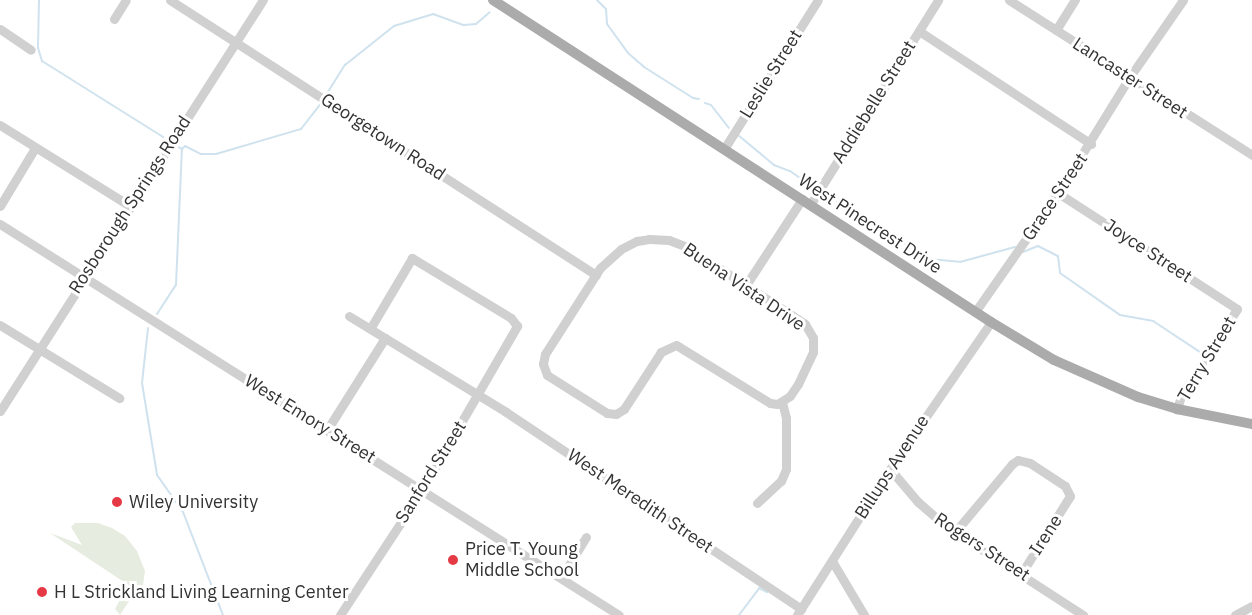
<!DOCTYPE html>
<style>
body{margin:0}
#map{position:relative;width:1252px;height:615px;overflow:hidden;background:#fff;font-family:"IBM Plex Sans",sans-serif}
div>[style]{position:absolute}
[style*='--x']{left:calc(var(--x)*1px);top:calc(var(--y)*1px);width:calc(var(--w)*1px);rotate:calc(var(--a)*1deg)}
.green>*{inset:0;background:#e6ecdf}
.stream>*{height:2px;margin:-1px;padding:0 1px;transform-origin:1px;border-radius:1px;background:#cfe2ee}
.minor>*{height:9px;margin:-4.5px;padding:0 4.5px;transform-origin:4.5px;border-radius:4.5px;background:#d0d0d0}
.major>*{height:10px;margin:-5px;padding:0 5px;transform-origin:5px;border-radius:5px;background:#ababab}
.dots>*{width:16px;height:16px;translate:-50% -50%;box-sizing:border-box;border:3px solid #fff;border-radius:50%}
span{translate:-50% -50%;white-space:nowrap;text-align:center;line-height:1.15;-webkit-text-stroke:6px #fff;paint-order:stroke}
.street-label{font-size:18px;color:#333}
.poi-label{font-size:18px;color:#333}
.left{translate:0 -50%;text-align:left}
</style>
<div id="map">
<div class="green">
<i style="clip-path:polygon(75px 523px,98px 523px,112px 528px,125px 536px,137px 551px,145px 571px,142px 592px,137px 589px,120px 615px,115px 609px,121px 598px,127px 602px,133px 594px,128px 590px,130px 586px,50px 533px,82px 545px,71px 527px)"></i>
</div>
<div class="stream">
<i style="--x:39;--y:0;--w:48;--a:91.2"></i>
<i style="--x:38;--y:48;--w:14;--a:73"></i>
<i style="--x:42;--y:61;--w:143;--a:32.1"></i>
<i style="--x:597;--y:0;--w:13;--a:45"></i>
<i style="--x:606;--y:9;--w:15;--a:86"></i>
<i style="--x:607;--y:24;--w:36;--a:54"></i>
<i style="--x:628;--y:53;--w:21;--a:41"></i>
<i style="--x:644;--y:67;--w:58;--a:32.3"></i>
<i style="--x:693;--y:98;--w:6;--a:9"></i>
<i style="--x:326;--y:95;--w:36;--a:-58"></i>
<i style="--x:345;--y:65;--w:63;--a:-38.5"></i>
<i style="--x:394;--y:26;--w:41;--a:-17.1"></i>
<i style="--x:433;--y:14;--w:33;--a:20"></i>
<i style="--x:464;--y:25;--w:12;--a:-5"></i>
<i style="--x:476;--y:24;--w:18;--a:-41"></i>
<i style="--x:705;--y:103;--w:6;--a:18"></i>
<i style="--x:711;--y:105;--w:29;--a:52"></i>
<i style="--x:738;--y:135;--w:47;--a:39.8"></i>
<i style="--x:774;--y:165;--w:17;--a:21"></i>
<i style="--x:790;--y:171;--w:29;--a:35"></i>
<i style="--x:182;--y:149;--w:4;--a:-45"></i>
<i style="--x:185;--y:146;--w:18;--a:27"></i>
<i style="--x:201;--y:154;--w:15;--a:0"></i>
<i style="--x:216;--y:154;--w:89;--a:-16.4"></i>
<i style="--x:301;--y:129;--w:34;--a:-52"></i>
<i style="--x:824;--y:194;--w:123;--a:32"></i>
<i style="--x:928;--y:259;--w:32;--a:5"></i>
<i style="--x:960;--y:262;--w:57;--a:-15.3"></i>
<i style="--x:1023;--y:252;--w:16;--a:-22"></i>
<i style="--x:1038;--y:246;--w:22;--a:27"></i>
<i style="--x:1058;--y:256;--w:17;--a:83"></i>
<i style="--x:1060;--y:273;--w:73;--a:35"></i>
<i style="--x:1120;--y:315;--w:34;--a:10"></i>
<i style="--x:1153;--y:321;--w:56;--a:33.4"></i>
<i style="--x:157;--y:314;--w:35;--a:-57"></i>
<i style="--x:176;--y:285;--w:136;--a:-87.5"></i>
<i style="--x:182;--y:149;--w:4;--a:-153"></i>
<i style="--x:148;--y:328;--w:55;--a:96.2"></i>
<i style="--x:142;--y:383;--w:93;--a:80.7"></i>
<i style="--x:157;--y:475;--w:45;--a:54.9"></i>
<i style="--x:183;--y:512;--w:110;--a:68.8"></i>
<i style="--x:739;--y:615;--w:34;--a:-53"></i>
<i style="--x:759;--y:588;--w:9;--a:27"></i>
</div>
<div class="minor">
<i style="--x:170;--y:0;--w:507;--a:32.84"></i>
<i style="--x:1009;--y:0;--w:288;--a:32.5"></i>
<i style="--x:114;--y:19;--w:22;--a:-58"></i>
<i style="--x:0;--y:29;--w:37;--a:34"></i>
<i style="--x:1056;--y:30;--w:36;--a:-58"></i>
<i style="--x:919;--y:31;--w:206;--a:33.3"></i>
<i style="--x:0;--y:125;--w:153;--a:31.9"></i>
<i style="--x:724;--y:149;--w:176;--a:-57.8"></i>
<i style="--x:1058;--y:193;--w:213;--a:32.9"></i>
<i style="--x:1237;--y:309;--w:103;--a:122.8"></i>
<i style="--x:1181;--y:396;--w:14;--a:107"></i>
<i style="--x:810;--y:205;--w:242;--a:-58"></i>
<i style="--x:0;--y:206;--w:68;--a:-58.9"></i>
<i style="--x:0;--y:224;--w:732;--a:32.28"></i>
<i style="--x:649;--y:239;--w:20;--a:3"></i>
<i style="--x:669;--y:240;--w:17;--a:21"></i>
<i style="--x:685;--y:246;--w:143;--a:33"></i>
<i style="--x:805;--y:324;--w:16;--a:60"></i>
<i style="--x:813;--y:338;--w:14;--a:90"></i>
<i style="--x:813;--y:352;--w:35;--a:115"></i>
<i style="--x:798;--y:384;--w:14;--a:124"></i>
<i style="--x:790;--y:396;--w:15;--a:148"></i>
<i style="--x:777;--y:404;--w:7;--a:-172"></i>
<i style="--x:770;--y:403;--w:110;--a:-148.3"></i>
<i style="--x:676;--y:345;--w:17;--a:155"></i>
<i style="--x:661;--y:352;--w:68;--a:123"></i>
<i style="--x:624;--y:409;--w:9;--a:148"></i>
<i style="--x:616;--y:414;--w:9;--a:-174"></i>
<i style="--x:607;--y:413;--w:71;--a:-147.7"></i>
<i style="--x:547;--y:375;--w:12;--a:-110"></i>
<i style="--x:543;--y:364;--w:10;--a:-79"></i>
<i style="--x:545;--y:354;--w:102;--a:-57.4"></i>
<i style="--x:600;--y:268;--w:28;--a:-42"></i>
<i style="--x:621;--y:249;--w:18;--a:-27"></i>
<i style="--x:637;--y:241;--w:12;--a:-9"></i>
<i style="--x:746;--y:285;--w:103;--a:-56.9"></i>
<i style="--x:975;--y:312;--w:145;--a:-55.1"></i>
<i style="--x:1058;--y:193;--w:135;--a:-58.3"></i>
<i style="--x:1129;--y:78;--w:95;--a:-55.3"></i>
<i style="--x:349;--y:316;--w:184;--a:31.4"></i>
<i style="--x:506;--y:412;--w:355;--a:33.7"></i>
<i style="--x:0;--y:325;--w:140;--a:31.5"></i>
<i style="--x:0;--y:411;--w:488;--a:-57.4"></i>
<i style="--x:327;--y:430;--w:109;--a:-57.8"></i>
<i style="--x:890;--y:469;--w:43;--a:49.7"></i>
<i style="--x:918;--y:502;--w:35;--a:41"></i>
<i style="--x:944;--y:525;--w:166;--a:32.9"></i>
<i style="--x:757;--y:503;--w:33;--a:-43"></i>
<i style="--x:781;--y:481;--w:13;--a:-67"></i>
<i style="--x:786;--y:469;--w:51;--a:-90"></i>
<i style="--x:786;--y:418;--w:16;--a:-104"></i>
<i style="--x:955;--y:532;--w:89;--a:-50"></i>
<i style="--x:1012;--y:464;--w:7;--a:-34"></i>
<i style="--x:1018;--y:460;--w:12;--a:14"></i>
<i style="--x:1030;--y:463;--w:42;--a:33.3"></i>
<i style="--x:1065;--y:486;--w:11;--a:63"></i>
<i style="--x:1070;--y:496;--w:92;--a:122.1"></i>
<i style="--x:832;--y:561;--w:63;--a:59.3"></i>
<i style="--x:561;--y:578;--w:48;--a:-58.6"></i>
<i style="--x:340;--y:615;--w:149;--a:-56.7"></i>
<i style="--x:422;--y:490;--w:190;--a:-59.9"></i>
<i style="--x:517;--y:326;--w:10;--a:-127"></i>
<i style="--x:511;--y:318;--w:116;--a:-148.8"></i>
<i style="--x:412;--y:258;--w:82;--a:120.6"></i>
<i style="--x:797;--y:615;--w:173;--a:-57.5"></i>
<i style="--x:890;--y:469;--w:178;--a:-55.5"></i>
<i style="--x:1235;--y:615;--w:19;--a:-28"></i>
</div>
<div class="major">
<i style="--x:493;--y:0;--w:593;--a:32.89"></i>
<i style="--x:991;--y:322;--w:74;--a:31.1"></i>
<i style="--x:1054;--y:360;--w:92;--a:23.8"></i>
<i style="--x:1138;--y:397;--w:41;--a:17.1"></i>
<i style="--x:1177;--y:409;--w:76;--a:11.3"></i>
</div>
<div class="dots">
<i style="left:117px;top:502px;background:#e63946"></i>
<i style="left:453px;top:560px;background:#e63946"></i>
<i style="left:42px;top:592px;background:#e63946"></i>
</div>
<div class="street-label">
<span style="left:771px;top:74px;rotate:-58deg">Leslie Street</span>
<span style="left:1130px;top:78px;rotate:33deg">Lancaster Street</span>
<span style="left:874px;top:102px;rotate:-58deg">Addiebelle Street</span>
<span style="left:383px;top:137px;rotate:33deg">Georgetown Road</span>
<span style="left:1055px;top:197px;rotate:-56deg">Grace Street</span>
<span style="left:130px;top:205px;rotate:-57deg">Rosborough Springs Road</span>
<span style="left:870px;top:224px;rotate:33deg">West Pinecrest Drive</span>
<span style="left:1148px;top:251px;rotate:33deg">Joyce Street</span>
<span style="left:744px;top:287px;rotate:34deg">Buena Vista Drive</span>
<span style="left:1207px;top:359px;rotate:-59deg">Terry Street</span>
<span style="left:310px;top:419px;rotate:32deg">West Emory Street</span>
<span style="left:892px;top:467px;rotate:-57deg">Billups Avenue</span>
<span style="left:431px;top:472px;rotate:-58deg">Sanford Street</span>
<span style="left:640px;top:501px;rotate:34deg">West Meredith Street</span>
<span style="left:1046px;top:535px;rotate:-57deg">Irene</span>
<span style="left:982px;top:547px;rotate:33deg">Rogers Street</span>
</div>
<div class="poi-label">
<span class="left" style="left:129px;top:502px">Wiley University</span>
<span class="left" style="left:465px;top:560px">Price T. Young<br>Middle School</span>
<span class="left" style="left:54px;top:592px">H L Strickland Living Learning Center</span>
</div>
</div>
